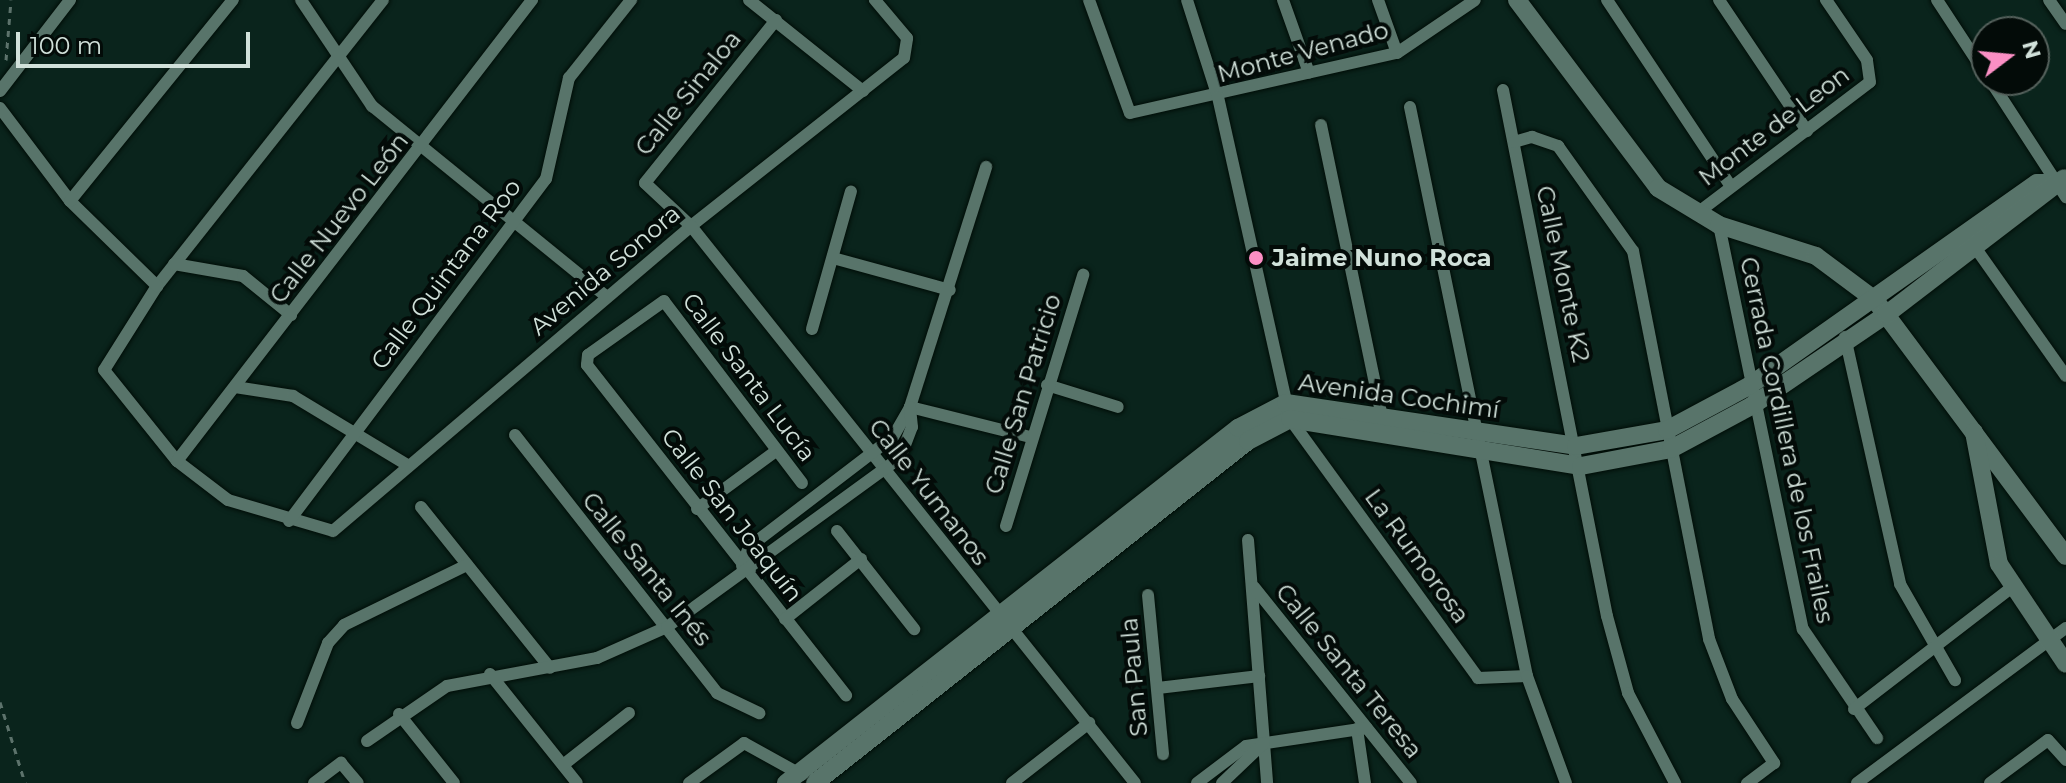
<!DOCTYPE html>
<meta charset="utf-8">
<style>
body{margin:0}
#map{position:relative;width:2066px;height:783px;overflow:hidden;background:#0a241c;font-family:Montserrat,sans-serif}
div>[style]{position:absolute}
[style*='--x']{left:calc(var(--x)*1px);top:calc(var(--y)*1px);width:calc(var(--w)*1px);rotate:calc(var(--a)*1deg)}
.path>*{height:3px;margin-top:-1.5px;transform-origin:0;background:repeating-linear-gradient(90deg,#5c726b 0 6px,transparent 0 12px)}
.roads{filter:drop-shadow(0 0 2px #000d07) drop-shadow(0 0 2px #000d07)}
.street>*{height:12px;margin:-6px;padding:0 6px;transform-origin:6px;border-radius:6px;background:#58746a}
.secondary>*{height:18px;margin:-9px;padding:0 9px;transform-origin:9px;border-radius:9px;background:#58746a}
.dots>*{width:22px;height:22px;translate:-50% -50%;box-sizing:border-box;border:4px solid #030b08;border-radius:50%}
span{translate:-50% -50%;white-space:nowrap;text-align:center;line-height:1.15;-webkit-text-stroke:8px #030b08;paint-order:stroke}
.street-label{font-size:24px;color:#d1e1da}
.poi-label{font-size:24px;color:#d1e1da;font-weight:700}
.left{translate:0 -50%;text-align:left}
.north{position:absolute;left:1970px;top:16px;width:80px;height:80px;box-sizing:border-box;background:#030b08;border:2px solid #55615c;border-radius:50%;rotate:74deg;font-size:22px;font-weight:700;line-height:32px;text-align:center;color:#d1e1da}
.north::after{content:'';display:block;margin:auto;width:28px;height:36px;background:#fb8fc4;clip-path:polygon(50% 0,100% 100%,50% 72%,0 100%)}
.scale{position:absolute;left:16px;top:32px;width:234px;height:36px;box-sizing:border-box;border:4px solid #d1e1da;border-top:0;padding-left:10px;font-size:24px;line-height:28px;white-space:nowrap;color:#d1e1da;-webkit-text-stroke:6px #030b08;paint-order:stroke}
</style>
<div id="map">
<div class="path">
<i style="--x:6;--y:60;--w:60;--a:-85.2"></i>
<i style="--x:0;--y:702;--w:85;--a:72.8"></i>
</div>
<div class="roads">
<div class="street">
<i style="--x:301;--y:0;--w:128;--a:56.2"></i>
<i style="--x:372;--y:106;--w:301;--a:39.1"></i>
<i style="--x:383;--y:0;--w:365;--a:128.3"></i>
<i style="--x:157;--y:286;--w:99;--a:122.2"></i>
<i style="--x:104;--y:370;--w:117;--a:51.3"></i>
<i style="--x:177;--y:461;--w:64;--a:37.4"></i>
<i style="--x:228;--y:500;--w:109;--a:16.4"></i>
<i style="--x:333;--y:531;--w:470;--a:-40.4"></i>
<i style="--x:691;--y:226;--w:271;--a:-38.3"></i>
<i style="--x:904;--y:58;--w:20;--a:-81"></i>
<i style="--x:907;--y:38;--w:50;--a:-130.1"></i>
<i style="--x:749;--y:0;--w:146;--a:38.6"></i>
<i style="--x:1089;--y:0;--w:120;--a:70.1"></i>
<i style="--x:1130;--y:113;--w:274;--a:-12.7"></i>
<i style="--x:1397;--y:53;--w:94;--a:-34.2"></i>
<i style="--x:1187;--y:0;--w:102;--a:72.3"></i>
<i style="--x:1218;--y:97;--w:330;--a:77.4"></i>
<i style="--x:1290;--y:419;--w:320;--a:54"></i>
<i style="--x:1478;--y:678;--w:49;--a:-2.3"></i>
<i style="--x:1283;--y:0;--w:77;--a:70.4"></i>
<i style="--x:1378;--y:0;--w:56;--a:70.3"></i>
<i style="--x:1607;--y:0;--w:222;--a:56.4"></i>
<i style="--x:1719;--y:0;--w:158;--a:56.1"></i>
<i style="--x:1937;--y:0;--w:90;--a:56.8"></i>
<i style="--x:2049;--y:0;--w:29;--a:55"></i>
<i style="--x:776;--y:20;--w:209;--a:128.8"></i>
<i style="--x:645;--y:183;--w:63;--a:43.1"></i>
<i style="--x:691;--y:226;--w:712;--a:51.44"></i>
<i style="--x:1990;--y:80;--w:140;--a:57"></i>
<i style="--x:1503;--y:90;--w:536;--a:78.82"></i>
<i style="--x:1607;--y:616;--w:80;--a:74.7"></i>
<i style="--x:1628;--y:693;--w:102;--a:62.4"></i>
<i style="--x:0;--y:91;--w:115;--a:-52.4"></i>
<i style="--x:1410;--y:107;--w:581;--a:78.38"></i>
<i style="--x:1527;--y:676;--w:114;--a:70"></i>
<i style="--x:0;--y:108;--w:116;--a:53"></i>
<i style="--x:70;--y:201;--w:122;--a:44.3"></i>
<i style="--x:1321;--y:125;--w:294;--a:78.2"></i>
<i style="--x:1514;--y:142;--w:19;--a:-16"></i>
<i style="--x:1532;--y:137;--w:28;--a:19"></i>
<i style="--x:1558;--y:146;--w:129;--a:54.5"></i>
<i style="--x:1633;--y:251;--w:395;--a:78.9"></i>
<i style="--x:1709;--y:639;--w:64;--a:69"></i>
<i style="--x:1732;--y:699;--w:77;--a:56.7"></i>
<i style="--x:1774;--y:763;--w:34;--a:143"></i>
<i style="--x:70;--y:201;--w:259;--a:-51"></i>
<i style="--x:1696;--y:214;--w:218;--a:-37.2"></i>
<i style="--x:1870;--y:82;--w:22;--a:-98"></i>
<i style="--x:1867;--y:60;--w:73;--a:-124.3"></i>
<i style="--x:1719;--y:225;--w:413;--a:78.3"></i>
<i style="--x:1803;--y:629;--w:132;--a:55.8"></i>
<i style="--x:1977;--y:250;--w:154;--a:54.8"></i>
<i style="--x:833;--y:258;--w:121;--a:15.3"></i>
<i style="--x:174;--y:264;--w:70;--a:9.9"></i>
<i style="--x:243;--y:276;--w:62;--a:39.1"></i>
<i style="--x:812;--y:329;--w:143;--a:-74.2"></i>
<i style="--x:1845;--y:337;--w:253;--a:77.4"></i>
<i style="--x:1900;--y:584;--w:111;--a:60.2"></i>
<i style="--x:1047;--y:385;--w:74;--a:17.2"></i>
<i style="--x:235;--y:387;--w:59;--a:8.8"></i>
<i style="--x:293;--y:396;--w:135;--a:31.1"></i>
<i style="--x:910;--y:407;--w:124;--a:14"></i>
<i style="--x:515;--y:435;--w:328;--a:51.9"></i>
<i style="--x:717;--y:693;--w:47;--a:25.5"></i>
<i style="--x:177;--y:461;--w:582;--a:-52.4"></i>
<i style="--x:802;--y:483;--w:228;--a:-127.2"></i>
<i style="--x:664;--y:301;--w:93;--a:144.6"></i>
<i style="--x:588;--y:355;--w:10;--a:96"></i>
<i style="--x:587;--y:365;--w:420;--a:51.9"></i>
<i style="--x:421;--y:507;--w:206;--a:51.3"></i>
<i style="--x:697;--y:509;--w:98;--a:-36.3"></i>
<i style="--x:289;--y:521;--w:428;--a:-53.1"></i>
<i style="--x:546;--y:179;--w:104;--a:-77.2"></i>
<i style="--x:569;--y:78;--w:100;--a:-51.5"></i>
<i style="--x:1006;--y:526;--w:263;--a:-72.9"></i>
<i style="--x:837;--y:531;--w:125;--a:51.8"></i>
<i style="--x:1248;--y:540;--w:244;--a:85.5"></i>
<i style="--x:742;--y:566;--w:20;--a:-70"></i>
<i style="--x:749;--y:547;--w:181;--a:-37.4"></i>
<i style="--x:893;--y:437;--w:34;--a:-60"></i>
<i style="--x:910;--y:407;--w:252;--a:-72.4"></i>
<i style="--x:1254;--y:587;--w:251;--a:51.3"></i>
<i style="--x:1148;--y:595;--w:160;--a:84.6"></i>
<i style="--x:785;--y:619;--w:97;--a:-38.3"></i>
<i style="--x:490;--y:674;--w:139;--a:51.4"></i>
<i style="--x:1158;--y:688;--w:102;--a:-6.8"></i>
<i style="--x:1854;--y:709;--w:197;--a:-37.6"></i>
<i style="--x:399;--y:714;--w:88;--a:51.4"></i>
<i style="--x:297;--y:723;--w:86;--a:-68.8"></i>
<i style="--x:328;--y:643;--w:24;--a:-48"></i>
<i style="--x:344;--y:625;--w:137;--a:-26"></i>
<i style="--x:1357;--y:729;--w:55;--a:81.6"></i>
<i style="--x:367;--y:741;--w:97;--a:-34.5"></i>
<i style="--x:447;--y:686;--w:153;--a:-10.6"></i>
<i style="--x:597;--y:658;--w:77;--a:-23.9"></i>
<i style="--x:667;--y:627;--w:288;--a:-36"></i>
<i style="--x:900;--y:458;--w:33;--a:-69"></i>
<i style="--x:912;--y:427;--w:20;--a:-96"></i>
<i style="--x:563;--y:765;--w:84;--a:-38.2"></i>
<i style="--x:314;--y:783;--w:34;--a:-37"></i>
<i style="--x:341;--y:763;--w:26;--a:50"></i>
<i style="--x:689;--y:783;--w:68;--a:-36"></i>
<i style="--x:744;--y:743;--w:66;--a:28.9"></i>
<i style="--x:1012;--y:783;--w:98;--a:-37.9"></i>
<i style="--x:1197;--y:783;--w:61;--a:-37.1"></i>
<i style="--x:1246;--y:746;--w:122;--a:-8.5"></i>
<i style="--x:1222;--y:783;--w:58;--a:-43.6"></i>
<i style="--x:1857;--y:783;--w:260;--a:-36.6"></i>
<i style="--x:1990;--y:783;--w:72;--a:-36.6"></i>
<i style="--x:2048;--y:740;--w:27;--a:48"></i>
</div>
<div class="secondary">
<i style="--x:1517;--y:0;--w:235;--a:53.1"></i>
<i style="--x:1658;--y:188;--w:71;--a:31.2"></i>
<i style="--x:1719;--y:225;--w:102;--a:17.7"></i>
<i style="--x:1816;--y:256;--w:74;--a:36.7"></i>
<i style="--x:1875;--y:300;--w:319;--a:53.3"></i>
<i style="--x:1974;--y:432;--w:134;--a:79.3"></i>
<i style="--x:1999;--y:564;--w:120;--a:56.2"></i>
<i style="--x:786;--y:783;--w:575;--a:-38.15"></i>
<i style="--x:1238;--y:428;--w:54;--a:-27.5"></i>
<i style="--x:1286;--y:403;--w:293;--a:8.4"></i>
<i style="--x:1576;--y:446;--w:92;--a:-10"></i>
<i style="--x:1667;--y:430;--w:93;--a:-28.2"></i>
<i style="--x:1749;--y:386;--w:352;--a:-35.2"></i>
<i style="--x:2037;--y:183;--w:20;--a:0"></i>
<i style="--x:815;--y:783;--w:552;--a:-38.3"></i>
<i style="--x:1248;--y:441;--w:47;--a:-27.6"></i>
<i style="--x:1290;--y:419;--w:295;--a:9.2"></i>
<i style="--x:1581;--y:466;--w:92;--a:-10.7"></i>
<i style="--x:1671;--y:449;--w:93;--a:-28.2"></i>
<i style="--x:1753;--y:405;--w:162;--a:-34.2"></i>
<i style="--x:1887;--y:314;--w:223;--a:-37.5"></i>
</div>
</div>
<div class="dots">
<i style="left:1256px;top:258px;background:#fb8fc4"></i>
</div>
<div class="street-label">
<span style="left:1303px;top:52px;rotate:-15deg">Monte Venado</span>
<span style="left:688px;top:93px;rotate:-51deg">Calle Sinaloa</span>
<span style="left:1774px;top:126px;rotate:-37deg">Monte de Leon</span>
<span style="left:339px;top:218px;rotate:-52deg">Calle Nuevo León</span>
<span style="left:605px;top:270px;rotate:-40deg">Avenida Sonora</span>
<span style="left:446px;top:274px;rotate:-53deg">Calle Quintana Roo</span>
<span style="left:1563px;top:274px;rotate:78deg">Calle Monte K2</span>
<span style="left:749px;top:377px;rotate:53deg">Calle Santa Lucía</span>
<span style="left:1023px;top:394px;rotate:-73deg">Calle San Patricio</span>
<span style="left:1399px;top:396px;rotate:8deg">Avenida Cochimí</span>
<span style="left:1787px;top:440px;rotate:78deg">Cerrada Cordillera de los Frailes</span>
<span style="left:929px;top:492px;rotate:52deg">Calle Yumanos</span>
<span style="left:732px;top:515px;rotate:52deg">Calle San Joaquín</span>
<span style="left:1417px;top:556px;rotate:54deg">La Rumorosa</span>
<span style="left:647px;top:569px;rotate:51deg">Calle Santa Inés</span>
<span style="left:1349px;top:671px;rotate:51deg">Calle Santa Teresa</span>
<span style="left:1134px;top:677px;rotate:-95deg">San Paula</span>
</div>
<div class="poi-label">
<span class="left" style="left:1272px;top:258px">Jaime Nuno Roca</span>
</div>
<div class="north">N</div>
<div class="scale">100 m</div>
</div>
